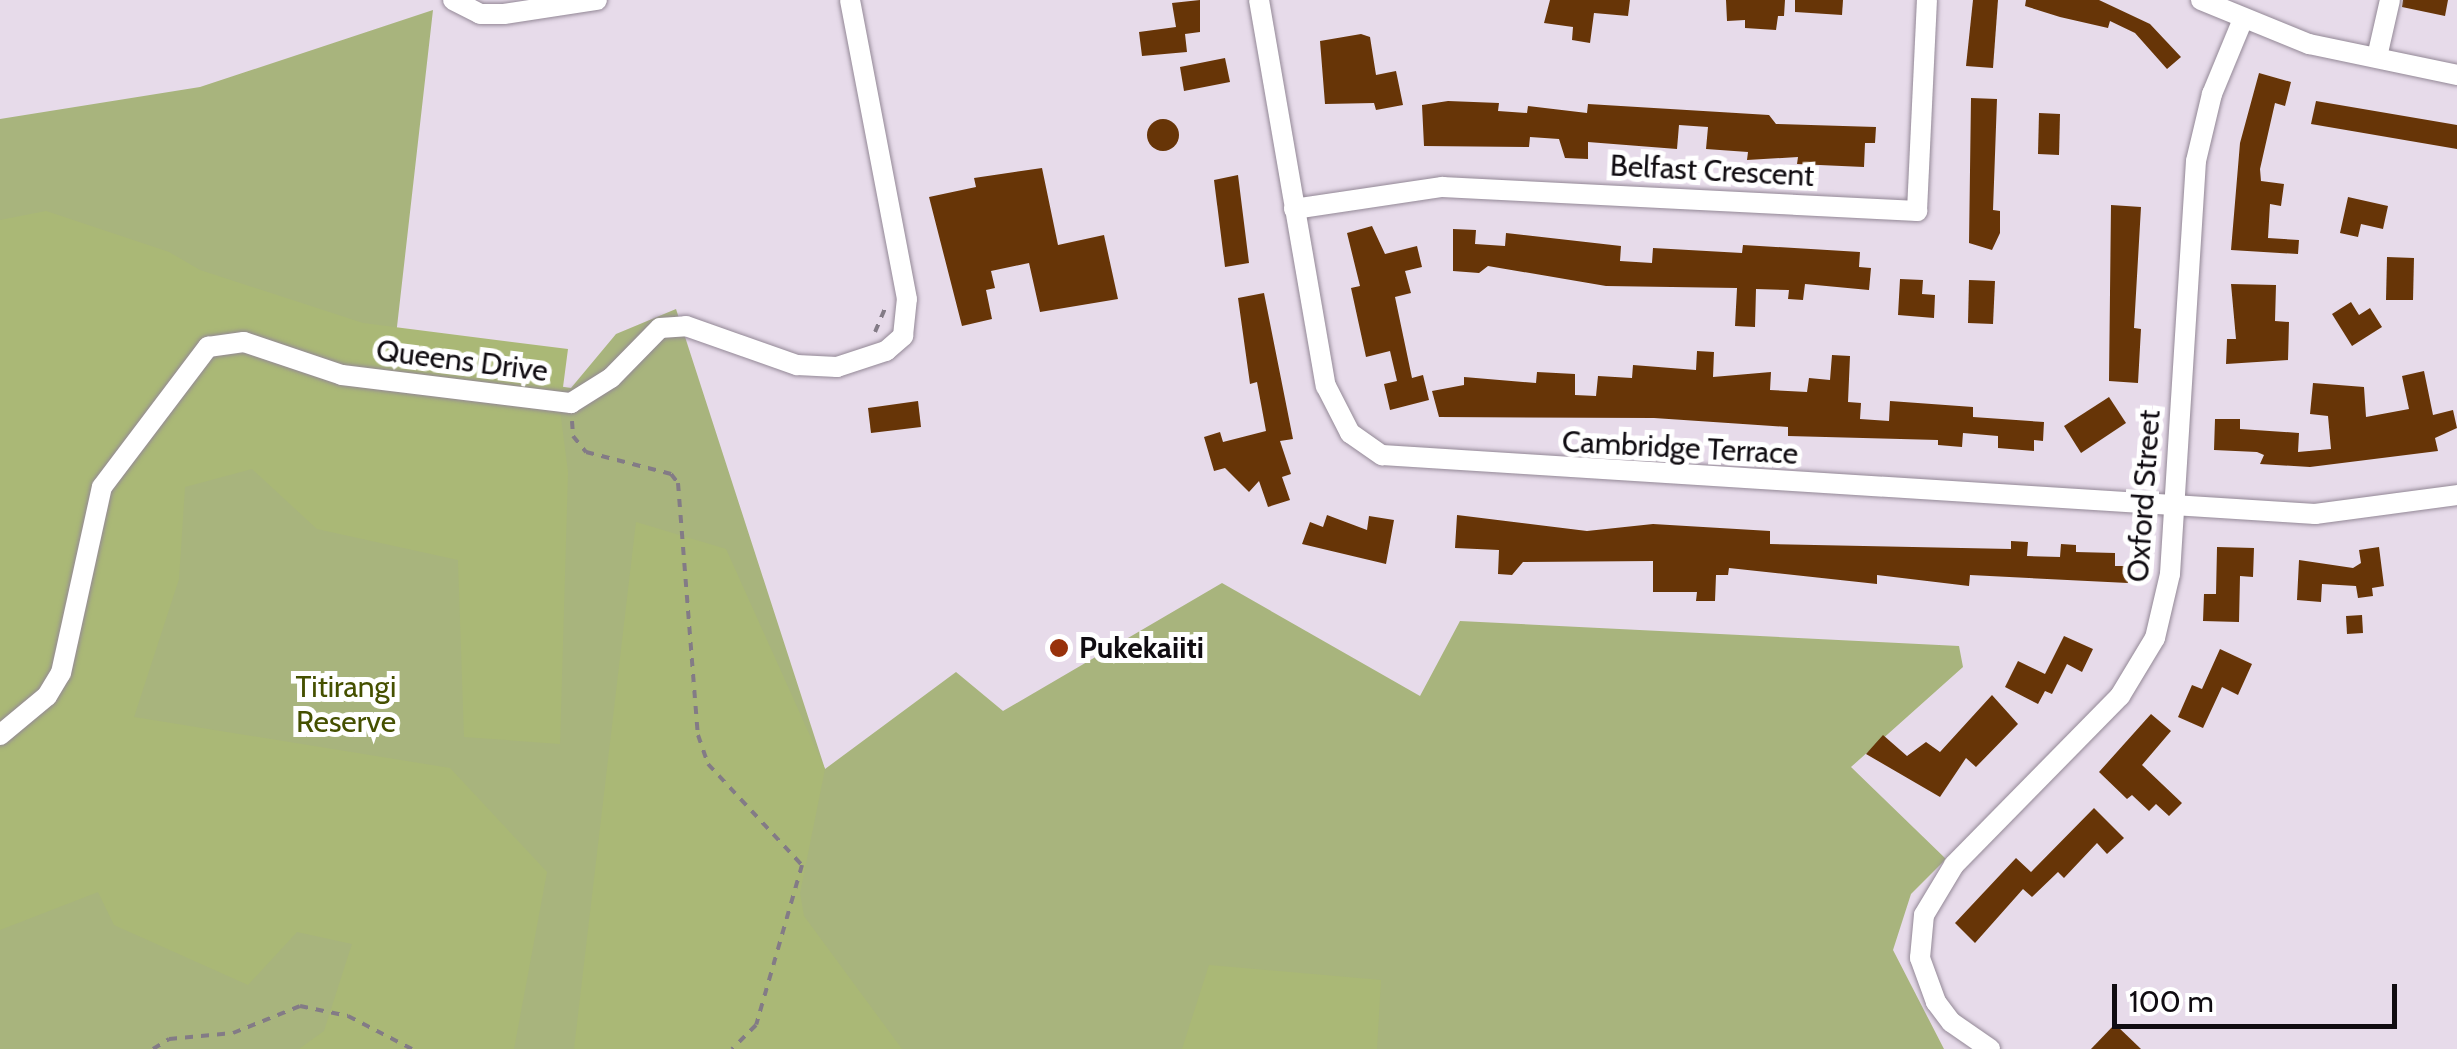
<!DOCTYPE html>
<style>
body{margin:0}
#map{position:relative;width:2457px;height:1049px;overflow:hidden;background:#e7dbea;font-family:Cabin,sans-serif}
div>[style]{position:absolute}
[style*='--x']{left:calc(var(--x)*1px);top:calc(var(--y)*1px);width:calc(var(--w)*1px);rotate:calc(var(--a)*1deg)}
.green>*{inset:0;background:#a8b47d}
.forest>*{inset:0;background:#aab876}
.building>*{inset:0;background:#673507}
.round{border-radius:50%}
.path>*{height:4px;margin-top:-2px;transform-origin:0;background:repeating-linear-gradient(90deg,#837b86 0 8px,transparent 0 16px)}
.roads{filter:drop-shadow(0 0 2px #938896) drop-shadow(0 0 2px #938896)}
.street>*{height:20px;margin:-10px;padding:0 10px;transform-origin:10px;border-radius:10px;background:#fff}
.dots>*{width:28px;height:28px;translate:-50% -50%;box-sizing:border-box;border:5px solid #fff;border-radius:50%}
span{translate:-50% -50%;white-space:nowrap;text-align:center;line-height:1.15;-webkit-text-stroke:10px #fff;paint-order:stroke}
.street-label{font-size:30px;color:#100c11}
.poi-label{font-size:30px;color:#100c11;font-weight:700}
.left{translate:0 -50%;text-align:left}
.park-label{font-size:30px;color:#455000}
.scale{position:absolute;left:2112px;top:984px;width:285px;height:45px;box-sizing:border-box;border:5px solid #100c11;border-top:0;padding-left:12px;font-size:30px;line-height:35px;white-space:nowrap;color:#100c11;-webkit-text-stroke:8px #fff;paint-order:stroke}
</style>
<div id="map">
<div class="green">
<i style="clip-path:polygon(433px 10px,393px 362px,571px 388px,616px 334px,676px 309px,825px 769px,956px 672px,1003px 711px,1222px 583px,1420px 696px,1460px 621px,1959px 646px,1963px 667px,1851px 767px,1946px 859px,1911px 894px,1893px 950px,1944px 1049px,0 1049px,0 119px,200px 87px)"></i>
</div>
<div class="forest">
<i style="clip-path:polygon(46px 211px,169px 252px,200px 270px,363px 323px,568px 349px,560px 410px,568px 472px,560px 744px,464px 737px,458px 560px,317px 529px,252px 469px,185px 487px,179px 579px,134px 717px,450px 768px,547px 872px,514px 1049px,299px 1049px,324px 1031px,352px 944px,297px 932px,248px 985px,114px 925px,98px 892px,0 930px,0 220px)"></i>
<i style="clip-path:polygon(636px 522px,726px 549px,825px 769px,800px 893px,804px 916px,902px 1049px,574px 1049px)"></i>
<i style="clip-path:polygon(1209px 965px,1381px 980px,1377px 1049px,1182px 1049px)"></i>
</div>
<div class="building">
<i style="clip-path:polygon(1200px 0,1200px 32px,1185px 34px,1187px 52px,1142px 56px,1139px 32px,1176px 27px,1172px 3px)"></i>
<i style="clip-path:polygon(1550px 0,1630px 0,1628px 16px,1594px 13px,1590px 43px,1572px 40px,1573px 27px,1544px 23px)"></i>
<i style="clip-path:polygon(1726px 0,1785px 0,1784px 16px,1778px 16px,1776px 30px,1745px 28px,1745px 20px,1727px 21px)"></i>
<i style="clip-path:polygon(1795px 0,1843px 0,1842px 15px,1795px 12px)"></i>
<i style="clip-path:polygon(1973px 0,1998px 0,1993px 68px,1966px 66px)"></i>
<i style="clip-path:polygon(2026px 0,2099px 0,2150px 24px,2181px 57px,2167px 69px,2135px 33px,2110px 21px,2108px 28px,2060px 17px,2025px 6px)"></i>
<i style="clip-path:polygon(2403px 0,2448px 0,2445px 16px,2402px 7px)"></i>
<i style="clip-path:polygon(1361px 34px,1370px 37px,1376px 75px,1396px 71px,1403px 105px,1376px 110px,1374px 103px,1325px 104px,1320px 41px)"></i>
<i style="clip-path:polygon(1225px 58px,1230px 82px,1184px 91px,1180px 67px)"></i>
<i style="clip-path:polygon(2259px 73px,2291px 82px,2285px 106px,2275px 103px,2260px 169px,2261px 181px,2284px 184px,2281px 206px,2270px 204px,2268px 238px,2299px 240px,2298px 254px,2231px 250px,2240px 143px)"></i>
<i style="clip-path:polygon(1971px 98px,1997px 99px,1993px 210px,2000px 211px,2000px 233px,1992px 250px,1969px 243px)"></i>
<i style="clip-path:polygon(1448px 101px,1499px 103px,1498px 111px,1527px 113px,1528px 106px,1587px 113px,1588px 104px,1769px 115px,1776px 124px,1876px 127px,1875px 143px,1865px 143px,1864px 167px,1797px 164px,1798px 157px,1747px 160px,1748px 152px,1706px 149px,1708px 127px,1679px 125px,1677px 149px,1588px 142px,1588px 159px,1565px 158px,1559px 139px,1530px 137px,1529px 147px,1424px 146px,1422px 105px)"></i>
<i style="clip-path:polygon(2316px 101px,2457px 125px,2457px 149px,2311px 124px)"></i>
<i style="clip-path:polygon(2039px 113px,2060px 114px,2059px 155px,2038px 154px)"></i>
<i class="round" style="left:1147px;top:119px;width:32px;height:32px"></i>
<i style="clip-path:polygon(1042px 168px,1058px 245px,1104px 235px,1118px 299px,1040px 312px,1029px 263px,991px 271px,995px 288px,986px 290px,992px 319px,962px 326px,929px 197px,976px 187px,974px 178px)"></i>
<i style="clip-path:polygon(1238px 175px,1249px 263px,1225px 267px,1214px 180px)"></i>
<i style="clip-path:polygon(2348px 197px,2388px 206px,2383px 229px,2361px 224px,2358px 237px,2340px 233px)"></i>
<i style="clip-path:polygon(2111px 205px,2141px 207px,2134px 328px,2141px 329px,2138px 383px,2109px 381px)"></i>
<i style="clip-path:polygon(1372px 226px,1385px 254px,1417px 246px,1422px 267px,1405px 271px,1411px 293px,1395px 297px,1412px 378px,1423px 375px,1429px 400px,1390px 410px,1384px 384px,1397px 381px,1390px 351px,1366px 357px,1351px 288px,1360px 286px,1347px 233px)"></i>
<i style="clip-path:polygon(1453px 229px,1476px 230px,1475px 244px,1505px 246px,1506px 233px,1621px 246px,1620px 261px,1652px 263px,1653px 248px,1742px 253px,1743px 245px,1860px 252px,1859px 267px,1871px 268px,1869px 290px,1805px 284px,1803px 300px,1788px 299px,1789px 290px,1756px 289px,1755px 327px,1735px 326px,1737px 288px,1606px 286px,1488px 266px,1479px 273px,1453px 271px)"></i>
<i style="clip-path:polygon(2387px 257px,2414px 258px,2413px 300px,2386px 300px)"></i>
<i style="clip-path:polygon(1900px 279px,1923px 280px,1922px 294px,1935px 295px,1934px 318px,1898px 315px)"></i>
<i style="clip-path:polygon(1969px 280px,1995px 281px,1993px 324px,1968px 323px)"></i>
<i style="clip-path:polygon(2231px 284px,2276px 285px,2275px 321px,2289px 322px,2288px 360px,2226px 364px,2227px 339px,2236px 339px)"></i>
<i style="clip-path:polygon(1264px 293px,1293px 439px,1280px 441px,1291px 474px,1282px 477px,1290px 500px,1268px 507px,1259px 481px,1249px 492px,1225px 468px,1214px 471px,1204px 437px,1220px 432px,1223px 442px,1266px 431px,1257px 382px,1250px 384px,1238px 298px)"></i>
<i style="clip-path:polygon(2351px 302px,2359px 315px,2370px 308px,2382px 327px,2352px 346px,2332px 314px)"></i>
<i style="clip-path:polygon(1697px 351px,1714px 352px,1713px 377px,1771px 372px,1770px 390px,1807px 392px,1809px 378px,1830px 380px,1832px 355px,1850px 356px,1848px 402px,1861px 403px,1860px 419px,1889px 421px,1890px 401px,1973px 407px,1973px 417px,2044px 422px,2043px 441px,2034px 440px,2034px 451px,1998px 448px,1998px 436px,1963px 433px,1962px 447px,1938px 445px,1938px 440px,1788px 436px,1788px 427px,1654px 418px,1439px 417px,1432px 391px,1464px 385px,1464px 377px,1536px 383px,1537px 372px,1575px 374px,1575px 395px,1596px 396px,1598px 376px,1632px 378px,1633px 365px,1696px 370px)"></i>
<i style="clip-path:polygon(2424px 371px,2433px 415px,2453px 410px,2457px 428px,2435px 438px,2438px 451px,2310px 467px,2260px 464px,2264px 455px,2257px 452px,2214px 450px,2215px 419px,2240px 419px,2240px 429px,2299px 433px,2298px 452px,2331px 449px,2328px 416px,2310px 414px,2313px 383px,2364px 387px,2366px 417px,2409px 409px,2402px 376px)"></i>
<i style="clip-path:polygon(2109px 397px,2126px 423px,2081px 453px,2064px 426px)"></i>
<i style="clip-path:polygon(918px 401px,921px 427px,871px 433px,868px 408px)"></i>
<i style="clip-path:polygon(1327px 515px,1367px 530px,1369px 516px,1394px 520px,1386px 564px,1302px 544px,1310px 522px,1323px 527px)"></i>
<i style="clip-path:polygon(1457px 515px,1587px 531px,1653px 524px,1770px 531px,1770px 544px,2011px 549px,2011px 541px,2028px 542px,2027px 556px,2060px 557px,2061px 544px,2076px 545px,2076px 552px,2115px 553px,2115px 566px,2129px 566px,2128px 583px,1970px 575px,1969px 586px,1877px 575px,1877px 584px,1729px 568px,1728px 575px,1716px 575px,1715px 601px,1696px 601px,1697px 592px,1653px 592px,1653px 561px,1523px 562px,1512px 575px,1498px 574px,1499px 550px,1455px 548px)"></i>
<i style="clip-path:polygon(2217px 547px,2254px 548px,2253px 577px,2240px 576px,2239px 622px,2203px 621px,2204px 594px,2216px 594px)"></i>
<i style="clip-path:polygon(2379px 547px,2384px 586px,2372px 588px,2373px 596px,2358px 598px,2356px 586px,2322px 584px,2321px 602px,2297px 600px,2299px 560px,2353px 568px,2361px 563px,2359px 550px)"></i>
<i style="clip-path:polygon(2362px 615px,2363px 633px,2347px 634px,2346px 616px)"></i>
<i style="clip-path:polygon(2064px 636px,2093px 649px,2082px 672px,2067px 664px,2052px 694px,2045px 691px,2038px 704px,2005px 687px,2018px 661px,2045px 674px)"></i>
<i style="clip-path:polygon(2220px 649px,2252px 664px,2238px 695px,2222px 687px,2203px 728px,2178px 717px,2192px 685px,2202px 689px)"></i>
<i style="clip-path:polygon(1992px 695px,2018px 724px,1976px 767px,1966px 758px,1940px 797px,1866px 754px,1883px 735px,1907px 756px,1926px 742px,1940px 752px)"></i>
<i style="clip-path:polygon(2151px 714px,2171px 731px,2142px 765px,2182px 803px,2169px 816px,2156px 804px,2149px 811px,2132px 795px,2127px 799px,2099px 772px)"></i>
<i style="clip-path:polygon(2094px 808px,2124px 838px,2107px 854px,2097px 843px,2064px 878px,2058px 872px,2032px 897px,2023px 889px,1975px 943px,1955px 923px,2016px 858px,2031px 872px)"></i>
<i style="clip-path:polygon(2115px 1024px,2141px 1049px,2091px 1049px)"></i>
</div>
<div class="path">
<i style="--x:875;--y:332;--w:25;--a:-67"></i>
<i style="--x:572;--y:421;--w:15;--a:86"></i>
<i style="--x:573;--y:436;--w:21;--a:51"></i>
<i style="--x:586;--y:452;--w:88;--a:14.5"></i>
<i style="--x:671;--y:474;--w:11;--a:52"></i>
<i style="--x:678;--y:483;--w:253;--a:85.5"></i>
<i style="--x:698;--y:735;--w:31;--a:71"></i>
<i style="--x:708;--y:764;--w:138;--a:47.1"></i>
<i style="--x:802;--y:865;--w:166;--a:106"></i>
<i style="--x:756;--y:1025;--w:34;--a:135"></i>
<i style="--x:153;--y:1049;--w:19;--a:-32"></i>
<i style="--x:169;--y:1039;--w:64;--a:-5.4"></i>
<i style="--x:233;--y:1033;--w:72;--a:-21.9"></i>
<i style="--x:300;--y:1006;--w:49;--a:11.8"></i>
<i style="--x:348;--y:1016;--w:72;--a:27.3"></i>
</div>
<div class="roads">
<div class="street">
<i style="--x:453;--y:0;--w:30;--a:27"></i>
<i style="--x:480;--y:14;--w:24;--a:0"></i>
<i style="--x:504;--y:14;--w:94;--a:-8.6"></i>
<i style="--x:1259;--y:0;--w:392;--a:80.2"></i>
<i style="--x:1326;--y:386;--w:53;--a:62.9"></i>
<i style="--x:1350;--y:433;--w:39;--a:35"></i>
<i style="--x:1382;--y:455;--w:935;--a:3.62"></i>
<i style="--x:2315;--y:514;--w:143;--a:-7.6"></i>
<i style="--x:2201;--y:0;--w:117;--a:22.2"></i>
<i style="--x:2309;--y:44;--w:151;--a:11.8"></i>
<i style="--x:2377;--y:57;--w:58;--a:-77.2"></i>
<i style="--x:1294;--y:209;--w:150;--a:-8.5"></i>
<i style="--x:1442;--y:187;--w:476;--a:2.9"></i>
<i style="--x:1917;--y:211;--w:211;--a:-87.3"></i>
<i style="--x:0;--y:735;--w:61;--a:-39.7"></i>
<i style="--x:47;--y:696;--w:27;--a:-59"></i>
<i style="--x:61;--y:673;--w:190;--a:-77.6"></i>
<i style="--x:102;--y:487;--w:176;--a:-52.9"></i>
<i style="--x:208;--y:347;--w:36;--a:-8"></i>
<i style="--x:244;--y:342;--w:103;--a:18.6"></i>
<i style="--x:342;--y:375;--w:231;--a:7"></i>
<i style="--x:571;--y:403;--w:47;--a:-32"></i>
<i style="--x:611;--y:378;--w:70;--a:-45.6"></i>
<i style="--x:660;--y:328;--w:26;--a:-4"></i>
<i style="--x:686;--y:326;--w:118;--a:19.4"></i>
<i style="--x:797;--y:365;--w:40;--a:2.9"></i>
<i style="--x:837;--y:367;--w:52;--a:-18.1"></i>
<i style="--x:886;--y:351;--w:23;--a:-41"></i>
<i style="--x:903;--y:336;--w:37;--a:-84"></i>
<i style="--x:907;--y:299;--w:304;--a:-100.8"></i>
<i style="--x:1990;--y:1049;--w:47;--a:-145.3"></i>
<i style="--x:1951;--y:1022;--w:25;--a:-127"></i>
<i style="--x:1936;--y:1002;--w:47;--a:-110"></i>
<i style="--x:1920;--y:958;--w:43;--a:-84.7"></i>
<i style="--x:1924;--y:915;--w:58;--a:-59"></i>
<i style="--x:1954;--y:865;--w:237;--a:-45.5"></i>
<i style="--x:2120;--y:696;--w:68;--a:-58.9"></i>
<i style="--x:2155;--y:638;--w:66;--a:-76.8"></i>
<i style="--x:2170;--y:574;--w:414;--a:-86.4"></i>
<i style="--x:2196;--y:161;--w:69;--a:-76.6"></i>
<i style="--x:2212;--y:94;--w:81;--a:-67.5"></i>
</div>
</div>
<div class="dots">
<i style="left:1059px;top:648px;background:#98320b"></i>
</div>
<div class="street-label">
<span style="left:1712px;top:171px;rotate:3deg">Belfast Crescent</span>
<span style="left:462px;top:361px;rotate:7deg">Queens Drive</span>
<span style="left:1680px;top:448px;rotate:3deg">Cambridge Terrace</span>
<span style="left:2144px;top:496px;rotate:-86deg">Oxford Street</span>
</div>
<div class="poi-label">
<span class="left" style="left:1079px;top:648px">Pukekaiiti</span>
</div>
<div class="park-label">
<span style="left:346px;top:704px">Titirangi<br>Reserve</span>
</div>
<div class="scale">100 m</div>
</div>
